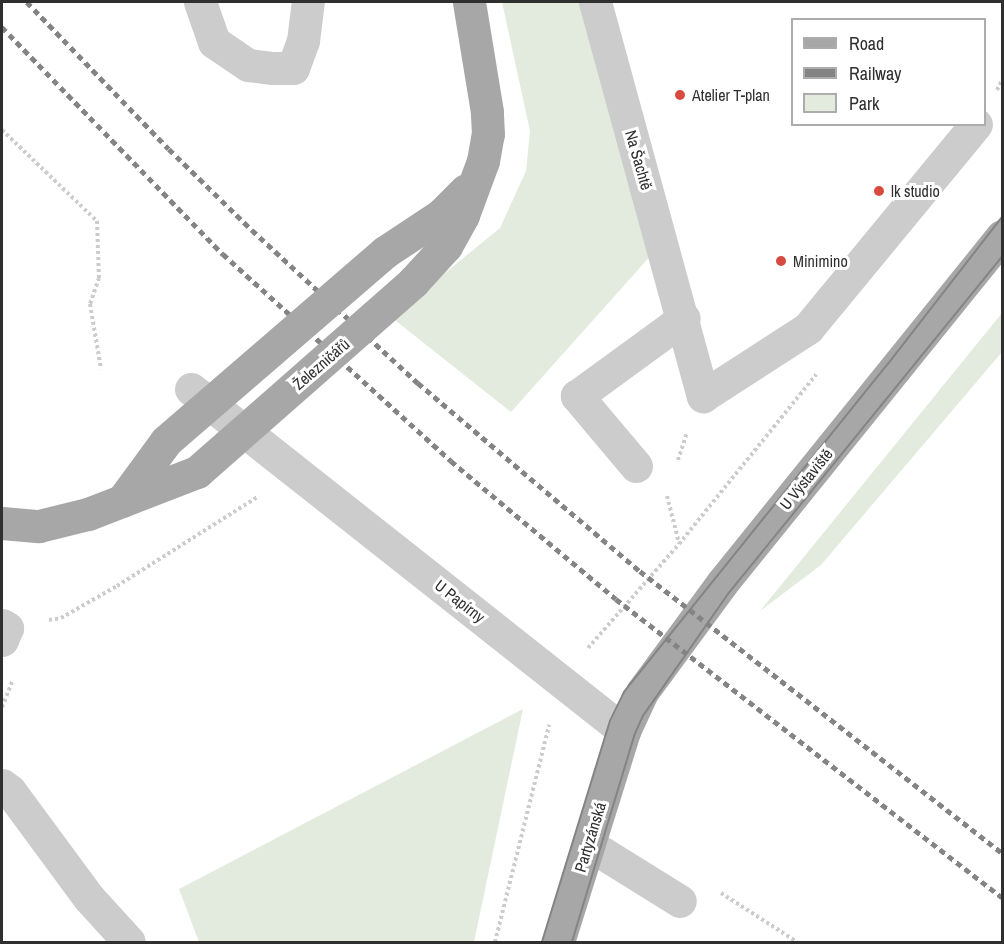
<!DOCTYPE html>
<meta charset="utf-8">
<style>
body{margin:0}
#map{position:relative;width:1004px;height:944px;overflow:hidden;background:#fff;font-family:"Archivo Narrow",sans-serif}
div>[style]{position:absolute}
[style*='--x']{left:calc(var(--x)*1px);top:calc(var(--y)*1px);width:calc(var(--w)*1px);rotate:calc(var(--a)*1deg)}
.green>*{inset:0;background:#e3ebde}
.path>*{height:4px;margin-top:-2px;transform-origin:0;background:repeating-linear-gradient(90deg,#ccc 0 3px,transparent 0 6px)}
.minor>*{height:33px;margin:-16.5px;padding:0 16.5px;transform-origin:16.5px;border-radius:16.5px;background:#ccc}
.major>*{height:33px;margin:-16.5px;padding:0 16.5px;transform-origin:16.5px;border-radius:16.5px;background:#a7a7a7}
.tram>*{height:1.5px;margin:-0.75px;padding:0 0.75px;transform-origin:0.75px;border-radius:0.75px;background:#848484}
.rail>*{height:4.5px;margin-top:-2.25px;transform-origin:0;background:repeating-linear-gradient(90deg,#848484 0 6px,transparent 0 10.5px)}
.major-bridge>*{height:33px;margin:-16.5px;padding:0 16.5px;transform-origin:16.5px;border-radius:16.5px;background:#a7a7a7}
.dots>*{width:16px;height:16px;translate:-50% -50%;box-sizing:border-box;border:3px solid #fff;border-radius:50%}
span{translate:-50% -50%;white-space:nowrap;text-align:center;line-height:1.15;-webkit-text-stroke:6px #fff;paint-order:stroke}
.poi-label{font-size:16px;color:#2f2f2f}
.left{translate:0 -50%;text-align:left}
.street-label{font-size:16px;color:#2f2f2f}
.frame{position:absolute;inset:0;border:3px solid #2f2f2f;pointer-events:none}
.legend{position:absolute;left:791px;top:18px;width:195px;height:108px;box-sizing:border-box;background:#fff;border:2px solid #acacac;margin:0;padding:8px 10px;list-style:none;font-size:18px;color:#2f2f2f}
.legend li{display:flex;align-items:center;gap:12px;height:30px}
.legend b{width:30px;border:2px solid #acacac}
</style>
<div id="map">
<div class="green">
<i style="clip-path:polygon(502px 2px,581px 2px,653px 253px,511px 412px,391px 317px,500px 228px,526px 171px,530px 131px)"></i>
<i style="clip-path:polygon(1002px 313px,1002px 352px,821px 565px,760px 611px)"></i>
<i style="clip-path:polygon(523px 709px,474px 942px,199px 942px,179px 889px)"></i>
</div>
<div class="path">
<i style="--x:997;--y:90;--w:11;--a:-63"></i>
<i style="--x:2;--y:130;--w:132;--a:43.8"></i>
<i style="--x:97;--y:221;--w:57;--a:88"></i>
<i style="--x:99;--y:278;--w:28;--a:109"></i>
<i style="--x:90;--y:304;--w:66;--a:80.4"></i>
<i style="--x:678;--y:460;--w:28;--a:-72"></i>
<i style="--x:667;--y:496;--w:49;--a:75.7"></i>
<i style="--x:49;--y:620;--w:12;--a:-9"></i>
<i style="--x:61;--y:618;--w:64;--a:-29.7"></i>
<i style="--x:117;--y:586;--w:168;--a:-32.4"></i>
<i style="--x:588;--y:648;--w:138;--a:-48.8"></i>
<i style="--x:679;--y:544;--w:218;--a:-51"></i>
<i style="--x:2;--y:707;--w:29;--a:-68"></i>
<i style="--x:721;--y:893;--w:90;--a:32.8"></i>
<i style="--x:495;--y:942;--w:224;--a:-76"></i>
</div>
<div class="minor">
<i style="--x:200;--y:2;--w:42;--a:70.7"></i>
<i style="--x:214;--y:42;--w:41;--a:34.1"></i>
<i style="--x:248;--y:65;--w:25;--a:7"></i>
<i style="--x:273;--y:68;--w:20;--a:0"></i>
<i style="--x:293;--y:68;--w:29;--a:-70"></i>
<i style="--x:303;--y:41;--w:39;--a:-83"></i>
<i style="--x:595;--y:2;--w:409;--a:74.7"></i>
<i style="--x:703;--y:396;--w:125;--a:-32.9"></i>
<i style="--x:808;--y:328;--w:264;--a:-50.5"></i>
<i style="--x:191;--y:389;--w:552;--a:38.3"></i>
<i style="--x:636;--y:466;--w:92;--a:-130.1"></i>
<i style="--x:577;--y:396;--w:132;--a:-36.1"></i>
<i style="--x:2;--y:625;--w:6;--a:31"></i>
<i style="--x:7;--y:628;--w:13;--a:113"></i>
<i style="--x:2;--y:785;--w:10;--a:37"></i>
<i style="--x:10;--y:791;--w:133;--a:53.6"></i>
<i style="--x:89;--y:898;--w:59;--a:47.7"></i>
<i style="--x:588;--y:844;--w:108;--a:31.8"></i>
</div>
<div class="major">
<i style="--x:385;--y:252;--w:67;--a:-33.5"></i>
<i style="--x:441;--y:215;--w:35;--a:-45"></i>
<i style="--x:413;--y:282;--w:49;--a:-47.5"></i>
<i style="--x:446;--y:246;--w:35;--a:-61"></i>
<i style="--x:463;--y:215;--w:58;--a:-69.7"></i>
<i style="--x:483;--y:161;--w:27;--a:-80"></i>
<i style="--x:488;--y:134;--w:22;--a:-93"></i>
<i style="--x:487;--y:112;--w:111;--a:-99.3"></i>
<i style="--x:122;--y:501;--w:74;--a:-53.7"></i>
<i style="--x:2;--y:523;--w:37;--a:5"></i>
<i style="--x:39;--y:526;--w:50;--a:-13.8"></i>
<i style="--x:88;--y:514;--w:117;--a:-21.1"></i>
<i style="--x:558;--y:942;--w:221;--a:-72.6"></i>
<i style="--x:624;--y:731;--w:43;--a:-65.2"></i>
<i style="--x:642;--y:692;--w:135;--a:-53.7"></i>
<i style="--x:722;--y:583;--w:446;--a:-51.1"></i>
</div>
<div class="tram">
<i style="--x:542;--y:942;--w:231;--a:-72.9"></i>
<i style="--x:610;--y:721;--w:32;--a:-64"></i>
<i style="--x:624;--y:692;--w:421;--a:-51.2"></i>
<i style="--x:888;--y:364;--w:186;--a:-52.2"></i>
<i style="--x:572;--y:942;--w:215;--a:-73.2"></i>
<i style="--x:634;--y:736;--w:22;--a:-66"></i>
<i style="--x:643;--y:716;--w:149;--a:-55.1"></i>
<i style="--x:728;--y:594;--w:434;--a:-50.9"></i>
</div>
<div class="rail">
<i style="--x:27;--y:2;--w:204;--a:46"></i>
<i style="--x:169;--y:149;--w:116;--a:44.3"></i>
<i style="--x:252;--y:230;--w:226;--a:42.7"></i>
<i style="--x:418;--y:383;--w:291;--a:40.3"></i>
<i style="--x:640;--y:571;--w:459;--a:37.9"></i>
<i style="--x:2;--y:27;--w:317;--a:45.8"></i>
<i style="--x:223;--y:254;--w:308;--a:42.2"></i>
<i style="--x:451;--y:461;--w:215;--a:39.9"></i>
<i style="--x:616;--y:599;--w:488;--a:37.7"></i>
</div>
<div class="major-bridge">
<i style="--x:166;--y:441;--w:289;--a:-40.8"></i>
<i style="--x:197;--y:472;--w:288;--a:-41.3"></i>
</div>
<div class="dots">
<i style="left:680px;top:95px;background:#d84a3f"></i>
<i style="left:879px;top:191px;background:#d84a3f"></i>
<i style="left:781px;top:261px;background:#d84a3f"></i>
</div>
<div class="poi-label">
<span class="left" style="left:692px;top:95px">Atelier T-plan</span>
<span class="left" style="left:891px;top:191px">lk studio</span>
<span class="left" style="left:793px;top:261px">Minimino</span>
</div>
<div class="street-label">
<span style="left:639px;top:160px;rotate:74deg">Na Šachtě</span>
<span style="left:321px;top:364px;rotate:-41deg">Železničářů</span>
<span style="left:806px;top:479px;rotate:-51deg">U Výstaviště</span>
<span style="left:460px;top:601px;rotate:38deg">U Papírny</span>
<span style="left:590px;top:837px;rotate:-73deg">Partyzánská</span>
</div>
<div class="frame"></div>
<ul class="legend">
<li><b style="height:8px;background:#a7a7a7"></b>Road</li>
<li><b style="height:8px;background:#848484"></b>Railway</li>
<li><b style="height:16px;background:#e3ebde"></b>Park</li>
</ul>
</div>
